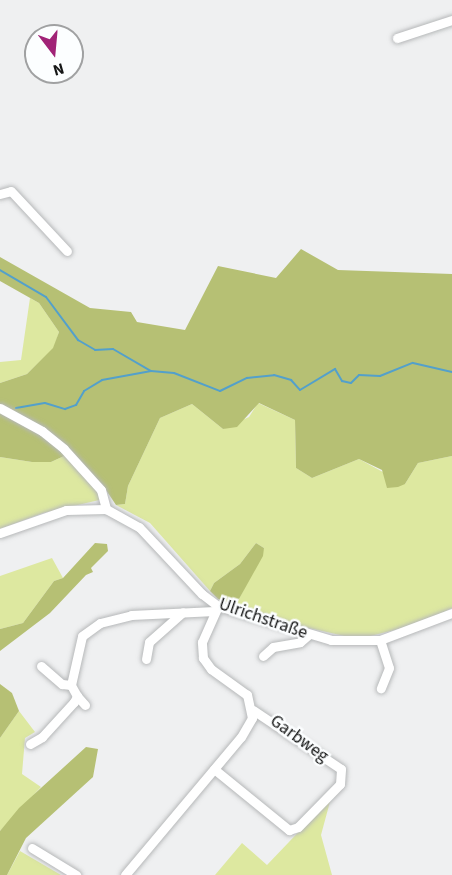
<!DOCTYPE html>
<meta charset="utf-8">
<style>
body{margin:0}
#map{position:relative;width:452px;height:875px;overflow:hidden;background:#eff0f1;font-family:"Source Sans 3",sans-serif}
div>[style]{position:absolute}
[style*='--x']{left:calc(var(--x)*1px);top:calc(var(--y)*1px);width:calc(var(--w)*1px);rotate:calc(var(--a)*1deg)}
.green>*{inset:0;background:#dde8a0}
.forest>*{inset:0;background:#b6c074}
.stream>*{height:2px;margin:-1px;padding:0 1px;transform-origin:1px;border-radius:1px;background:#53a0cb}
.roads{filter:drop-shadow(0 0 2px #b6b8b9) drop-shadow(0 0 2px #b6b8b9)}
.minor>*{height:9px;margin:-4.5px;padding:0 4.5px;transform-origin:4.5px;border-radius:4.5px;background:#fff}
span{translate:-50% -50%;white-space:nowrap;text-align:center;line-height:1.15;-webkit-text-stroke:5px #fcfeff;paint-order:stroke}
.street-label{font-size:18px;color:#151616}
.north{position:absolute;left:24px;top:24px;width:60px;height:60px;box-sizing:border-box;background:#fcfeff;border:2px solid #a0a1a2;border-radius:50%;rotate:164deg;font-size:16px;font-weight:700;line-height:24px;text-align:center;color:#151616}
.north::after{content:'';display:block;margin:auto;width:21px;height:27px;background:#a12377;clip-path:polygon(50% 0,100% 100%,50% 72%,0 100%)}
</style>
<div id="map">
<div class="green">
<i style="clip-path:polygon(30px 298px,39px 303px,59px 332px,54px 348px,27px 374px,0 383px,0 362px,21px 360px)"></i>
<i style="clip-path:polygon(258px 403px,295px 420px,296px 468px,312px 478px,359px 459px,405px 484px,418px 463px,452px 456px,452px 608px,419px 624px,358px 639px,264px 618px,229px 603px,239px 599px,264px 548px,256px 543px,240px 564px,214px 583px,210px 591px,150px 523px,116px 505px,125px 504px,128px 486px,160px 418px,192px 404px,223px 429px,249px 417px)"></i>
<i style="clip-path:polygon(64px 456px,102px 484px,108px 498px,43px 513px,0 529px,0 457px,32px 462px,51px 462px)"></i>
<i style="clip-path:polygon(52px 558px,63px 578px,54px 581px,23px 623px,0 629px,0 576px)"></i>
<i style="clip-path:polygon(19px 711px,35px 732px,25px 738px,22px 774px,41px 787px,0 831px,0 738px)"></i>
<i style="clip-path:polygon(331px 798px,321px 835px,332px 875px,215px 875px,242px 843px,267px 865px)"></i>
<i style="clip-path:polygon(20px 851px,61px 875px,7px 875px)"></i>
</div>
<div class="forest">
<i style="clip-path:polygon(301px 249px,338px 270px,452px 274px,452px 456px,418px 463px,405px 484px,398px 487px,387px 488px,382px 470px,359px 459px,312px 478px,296px 468px,295px 420px,259px 403px,237px 427px,223px 429px,192px 404px,160px 418px,128px 486px,125px 504px,116px 505px,102px 484px,64px 456px,51px 462px,32px 462px,0 457px,0 383px,27px 374px,53px 348px,59px 332px,39px 303px,0 281px,0 257px,90px 308px,131px 312px,137px 322px,185px 330px,218px 266px,276px 278px)"></i>
<i style="clip-path:polygon(95px 543px,107px 544px,108px 551px,91px 568px,93px 572px,86px 575px,50px 613px,0 651px,0 629px,23px 623px,54px 581px,63px 578px)"></i>
<i style="clip-path:polygon(256px 543px,264px 548px,263px 556px,239px 599px,229px 603px,218px 599px,210px 591px,214px 583px,240px 564px)"></i>
<i style="clip-path:polygon(0 684px,12px 693px,19px 711px,0 738px)"></i>
<i style="clip-path:polygon(86px 747px,98px 749px,93px 777px,26px 838px,7px 875px,0 875px,0 831px,19px 808px)"></i>
</div>
<div class="stream">
<i style="--x:0;--y:270;--w:53;--a:30.4"></i>
<i style="--x:46;--y:297;--w:54;--a:53.3"></i>
<i style="--x:78;--y:340;--w:20;--a:30"></i>
<i style="--x:95;--y:350;--w:18;--a:-3"></i>
<i style="--x:113;--y:349;--w:44;--a:30.1"></i>
<i style="--x:151;--y:371;--w:23;--a:5"></i>
<i style="--x:174;--y:373;--w:49;--a:21.4"></i>
<i style="--x:220;--y:391;--w:30;--a:-26"></i>
<i style="--x:247;--y:378;--w:27;--a:-6"></i>
<i style="--x:274;--y:375;--w:18;--a:16"></i>
<i style="--x:291;--y:380;--w:13;--a:48"></i>
<i style="--x:300;--y:390;--w:41;--a:-31"></i>
<i style="--x:335;--y:369;--w:14;--a:60"></i>
<i style="--x:342;--y:381;--w:9;--a:13"></i>
<i style="--x:351;--y:383;--w:11;--a:-45"></i>
<i style="--x:359;--y:375;--w:21;--a:3"></i>
<i style="--x:380;--y:376;--w:35;--a:-22"></i>
<i style="--x:413;--y:363;--w:40;--a:13"></i>
<i style="--x:16;--y:408;--w:29;--a:-10"></i>
<i style="--x:45;--y:403;--w:21;--a:17"></i>
<i style="--x:65;--y:409;--w:12;--a:-20"></i>
<i style="--x:76;--y:405;--w:16;--a:-60"></i>
<i style="--x:84;--y:391;--w:21;--a:-31"></i>
<i style="--x:102;--y:380;--w:50;--a:-10.4"></i>
</div>
<div class="roads">
<div class="minor">
<i style="--x:397;--y:38;--w:58;--a:-18.1"></i>
<i style="--x:0;--y:194;--w:11;--a:-15"></i>
<i style="--x:11;--y:191;--w:82;--a:47"></i>
<i style="--x:0;--y:408;--w:48;--a:28.7"></i>
<i style="--x:42;--y:431;--w:28;--a:39"></i>
<i style="--x:64;--y:449;--w:55;--a:47.9"></i>
<i style="--x:101;--y:490;--w:20;--a:75"></i>
<i style="--x:0;--y:533;--w:70;--a:-19.2"></i>
<i style="--x:66;--y:510;--w:40;--a:-1.4"></i>
<i style="--x:106;--y:509;--w:38;--a:29"></i>
<i style="--x:139;--y:527;--w:92;--a:46.8"></i>
<i style="--x:202;--y:594;--w:20;--a:37"></i>
<i style="--x:218;--y:606;--w:118;--a:16.7"></i>
<i style="--x:331;--y:640;--w:49;--a:0"></i>
<i style="--x:380;--y:640;--w:77;--a:-20.6"></i>
<i style="--x:380;--y:640;--w:29;--a:72"></i>
<i style="--x:389;--y:668;--w:22;--a:112"></i>
<i style="--x:263;--y:656;--w:13;--a:-42"></i>
<i style="--x:273;--y:647;--w:27;--a:-10"></i>
<i style="--x:300;--y:642;--w:11;--a:-41"></i>
<i style="--x:146;--y:659;--w:17;--a:-80"></i>
<i style="--x:149;--y:642;--w:45;--a:-41.4"></i>
<i style="--x:41;--y:666;--w:28;--a:41"></i>
<i style="--x:62;--y:684;--w:9;--a:6"></i>
<i style="--x:71;--y:685;--w:50;--a:-77.3"></i>
<i style="--x:82;--y:636;--w:22;--a:-36"></i>
<i style="--x:100;--y:623;--w:32;--a:-14"></i>
<i style="--x:131;--y:615;--w:84;--a:-2.7"></i>
<i style="--x:77;--y:696;--w:12;--a:48"></i>
<i style="--x:30;--y:744;--w:14;--a:-30"></i>
<i style="--x:42;--y:737;--w:47;--a:-47.6"></i>
<i style="--x:74;--y:702;--w:7;--a:-63"></i>
<i style="--x:77;--y:696;--w:13;--a:-119"></i>
<i style="--x:214;--y:769;--w:97;--a:39.1"></i>
<i style="--x:289;--y:830;--w:9;--a:-18"></i>
<i style="--x:298;--y:827;--w:60;--a:-45.7"></i>
<i style="--x:340;--y:784;--w:15;--a:-86"></i>
<i style="--x:341;--y:769;--w:106;--a:-146.2"></i>
<i style="--x:32;--y:848;--w:52;--a:31.5"></i>
<i style="--x:125;--y:875;--w:180;--a:-50"></i>
<i style="--x:241;--y:737;--w:22;--a:-60"></i>
<i style="--x:252;--y:718;--w:24;--a:-102"></i>
<i style="--x:247;--y:695;--w:44;--a:-144.2"></i>
<i style="--x:211;--y:669;--w:14;--a:-126"></i>
<i style="--x:203;--y:658;--w:16;--a:-94"></i>
<i style="--x:202;--y:642;--w:39;--a:-66"></i>
</div>
</div>
<div class="street-label">
<span style="left:263px;top:619px;rotate:19deg">Ulrichstraße</span>
<span style="left:299px;top:739px;rotate:36deg">Garbweg</span>
</div>
<div class="north">N</div>
</div>
